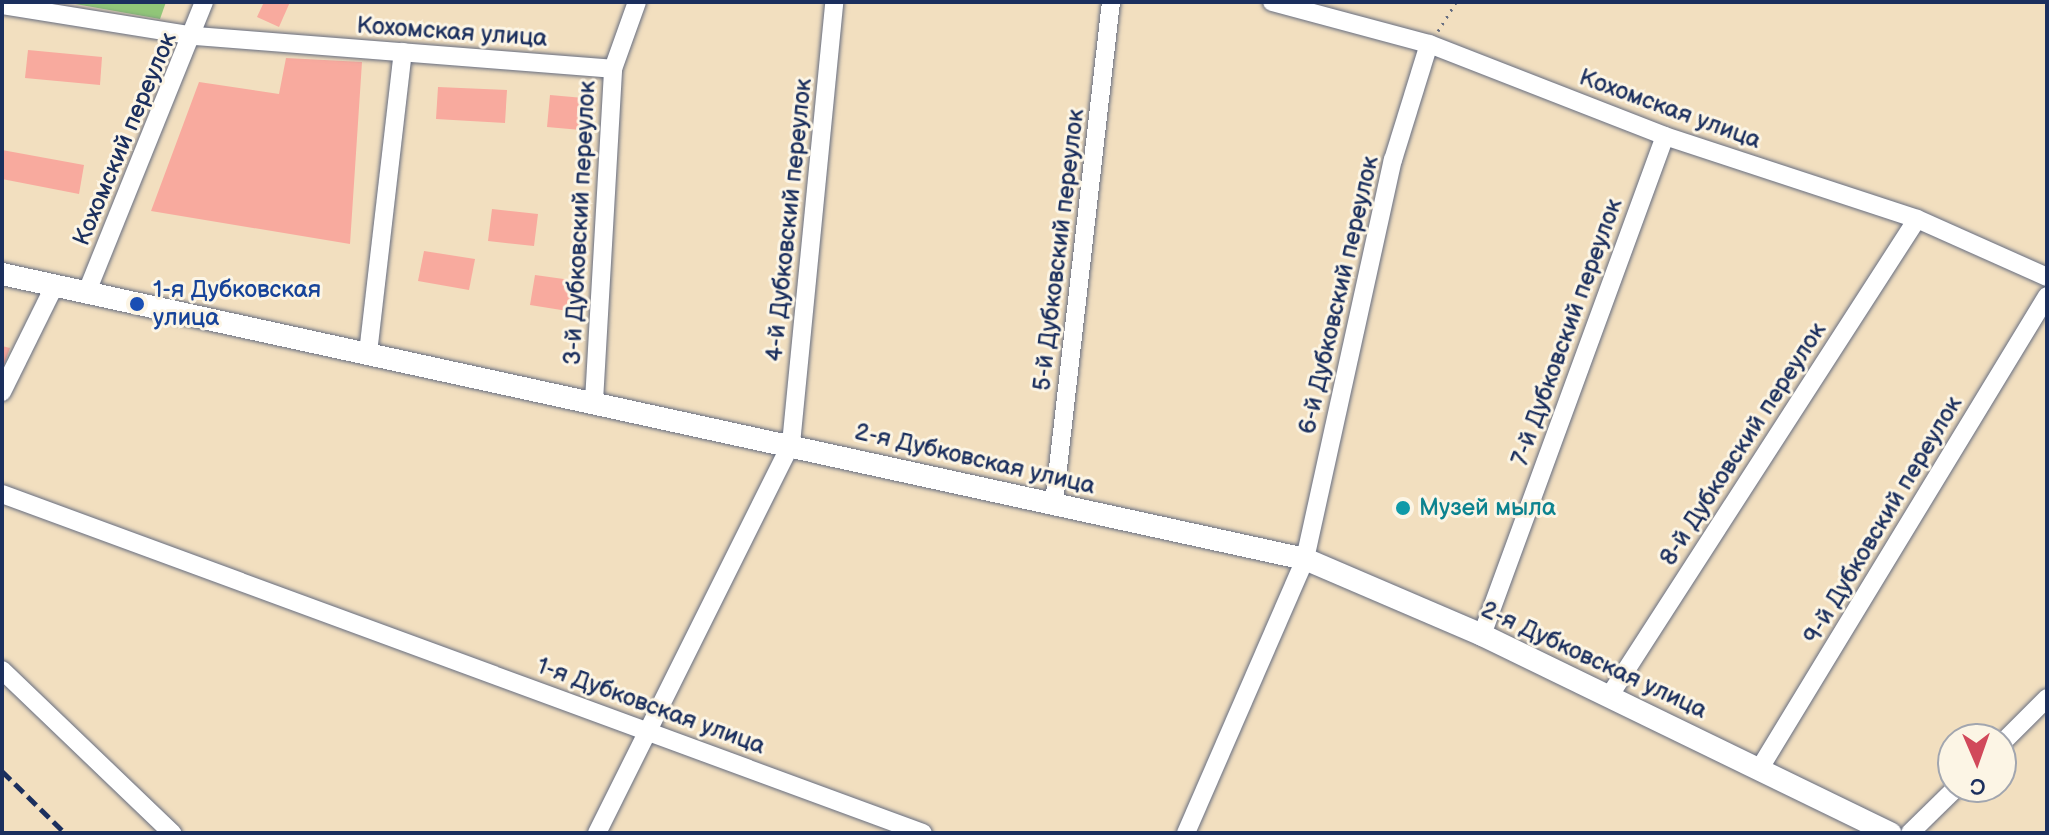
<!DOCTYPE html>
<meta charset="utf-8">
<style>
body{margin:0}
#map{position:relative;width:2049px;height:835px;overflow:hidden;background:#f2dfbf;font-family:"Balsamiq Sans",sans-serif}
div>[style]{position:absolute}
[style*='--x']{left:calc(var(--x)*1px);top:calc(var(--y)*1px);width:calc(var(--w)*1px);rotate:calc(var(--a)*1deg)}
.green>*{inset:0;background:#91c678}
.building>*{inset:0;background:#f8aa9e}
.path>*{height:3px;margin-top:-1.5px;transform-origin:0;background:repeating-linear-gradient(90deg,#666d80 0 2px,transparent 0 8px)}
.roads{filter:drop-shadow(0 0 2px #666d80) drop-shadow(0 0 2px #666d80)}
.minor>*{height:18px;margin:-9px;padding:0 9px;transform-origin:9px;border-radius:9px;background:#fff}
.major>*{height:22px;margin:-11px;padding:0 11px;transform-origin:11px;border-radius:11px;background:#fff}
.rail>*{height:5px;margin-top:-2.5px;transform-origin:0;background:repeating-linear-gradient(90deg,#1b2f5e 0 12px,transparent 0 18px)}
.dots>*{width:22px;height:22px;translate:-50% -50%;box-sizing:border-box;border:4px solid #fcf5e5;border-radius:50%}
span{translate:-50% -50%;white-space:nowrap;text-align:center;line-height:1.15;-webkit-text-stroke:6px #fcf5e5;paint-order:stroke}
.street-label{font-size:24px;color:#1b2f5e}
.transit-label{font-size:24px;color:#164399}
.left{translate:0 -50%;text-align:left}
.culture-label{font-size:24px;color:#0d838f}
.frame{position:absolute;inset:0;border:4px solid #1b2f5e;pointer-events:none}
.north{position:absolute;left:1937px;top:723px;width:80px;height:80px;box-sizing:border-box;background:#fcf5e5;border:2px solid #a2a6af;border-radius:50%;rotate:178deg;font-size:22px;font-weight:700;line-height:32px;text-align:center;color:#1b2f5e}
.north::after{content:'';display:block;margin:auto;width:28px;height:36px;background:#d1495b;clip-path:polygon(50% 0,100% 100%,50% 72%,0 100%)}
</style>
<div id="map">
<div class="green">
<i style="clip-path:polygon(64px 2px,166px 2px,160px 19px)"></i>
</div>
<div class="building">
<i style="clip-path:polygon(264px 2px,290px 2px,279px 27px,257px 17px)"></i>
<i style="clip-path:polygon(28px 50px,102px 57px,100px 85px,25px 78px)"></i>
<i style="clip-path:polygon(286px 58px,362px 62px,350px 244px,151px 211px,199px 82px,279px 94px)"></i>
<i style="clip-path:polygon(438px 87px,507px 90px,505px 123px,436px 119px)"></i>
<i style="clip-path:polygon(550px 95px,595px 99px,592px 131px,547px 127px)"></i>
<i style="clip-path:polygon(2px 150px,84px 165px,79px 194px,2px 179px)"></i>
<i style="clip-path:polygon(492px 209px,538px 214px,534px 246px,488px 241px)"></i>
<i style="clip-path:polygon(424px 251px,475px 259px,469px 290px,418px 281px)"></i>
<i style="clip-path:polygon(535px 275px,578px 281px,574px 312px,530px 305px)"></i>
<i style="clip-path:polygon(2px 346px,10px 348px,2px 370px)"></i>
</div>
<div class="path">
<i style="--x:1438;--y:31;--w:34;--a:-58"></i>
</div>
<div class="roads">
<div class="minor">
<i style="--x:1272;--y:2;--w:163;--a:15"></i>
<i style="--x:1429;--y:44;--w:253;--a:21.3"></i>
<i style="--x:1665;--y:136;--w:265;--a:18.2"></i>
<i style="--x:1917;--y:219;--w:142;--a:24"></i>
<i style="--x:2;--y:5;--w:195;--a:9.1"></i>
<i style="--x:195;--y:36;--w:419;--a:4.5"></i>
<i style="--x:86;--y:294;--w:315;--a:-68"></i>
<i style="--x:368;--y:353;--w:303;--a:-83.4"></i>
<i style="--x:2;--y:392;--w:117;--a:-63.7"></i>
<i style="--x:594;--y:401;--w:333;--a:-86.7"></i>
<i style="--x:613;--y:69;--w:71;--a:-70.3"></i>
<i style="--x:2;--y:494;--w:981;--a:20.21"></i>
<i style="--x:1054;--y:503;--w:504;--a:-83.51"></i>
<i style="--x:1482;--y:635;--w:531;--a:-69.86"></i>
<i style="--x:2;--y:670;--w:236;--a:43.8"></i>
<i style="--x:1610;--y:695;--w:566;--a:-57.18"></i>
<i style="--x:2001;--y:744;--w:65;--a:-45"></i>
<i style="--x:1760;--y:768;--w:552;--a:-58.7"></i>
<i style="--x:597;--y:833;--w:435;--a:-63.5"></i>
<i style="--x:791;--y:444;--w:444;--a:-84.4"></i>
<i style="--x:1186;--y:833;--w:299;--a:-66.5"></i>
<i style="--x:1305;--y:559;--w:409;--a:-77.6"></i>
<i style="--x:1393;--y:160;--w:121;--a:-72.8"></i>
<i style="--x:1910;--y:833;--w:66;--a:-44.4"></i>
</div>
<div class="major">
<i style="--x:2;--y:274;--w:1334;--a:12.34"></i>
<i style="--x:1305;--y:559;--w:193;--a:23.2"></i>
<i style="--x:1482;--y:635;--w:454;--a:25.9"></i>
</div>
</div>
<div class="rail">
<i style="--x:2;--y:771;--w:88;--a:44.5"></i>
</div>
<div class="dots">
<i style="left:137px;top:304px;background:#1a4fb4"></i>
<i style="left:1403px;top:508px;background:#0f9aa8"></i>
</div>
<div class="street-label">
<span style="left:452px;top:32px;rotate:4deg">Кохомская улица</span>
<span style="left:1670px;top:109px;rotate:20deg">Кохомская улица</span>
<span style="left:125px;top:139px;rotate:-67deg">Кохомский переулок</span>
<span style="left:789px;top:220px;rotate:-84deg">4-й Дубковский переулок</span>
<span style="left:580px;top:223px;rotate:-87deg">3-й Дубковский переулок</span>
<span style="left:1059px;top:250px;rotate:-83deg">5-й Дубковский переулок</span>
<span style="left:1339px;top:295px;rotate:-77deg">6-й Дубковский переулок</span>
<span style="left:1567px;top:332px;rotate:-70deg">7-й Дубковский переулок</span>
<span style="left:1743px;top:444px;rotate:-57deg">8-й Дубковский переулок</span>
<span style="left:975px;top:459px;rotate:13deg">2-я Дубковская улица</span>
<span style="left:1883px;top:520px;rotate:-59deg">9-й Дубковский переулок</span>
<span style="left:1594px;top:660px;rotate:25deg">2-я Дубковская улица</span>
<span style="left:651px;top:706px;rotate:20deg">1-я Дубковская улица</span>
</div>
<div class="transit-label">
<span class="left" style="left:153px;top:304px">1-я Дубковская<br>улица</span>
</div>
<div class="culture-label">
<span class="left" style="left:1419px;top:508px">Музей мыла</span>
</div>
<div class="frame"></div>
<div class="north">С</div>
</div>
